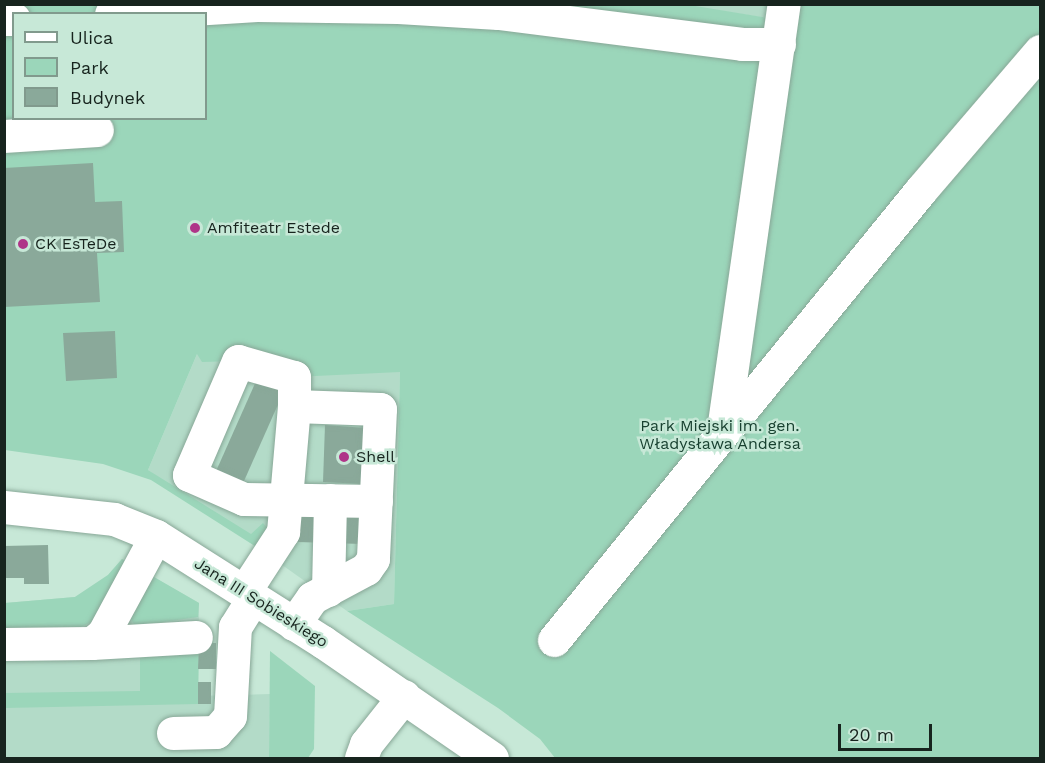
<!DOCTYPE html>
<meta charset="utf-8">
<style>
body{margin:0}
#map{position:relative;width:1045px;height:763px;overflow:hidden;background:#c7e8d7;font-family:"Work Sans",sans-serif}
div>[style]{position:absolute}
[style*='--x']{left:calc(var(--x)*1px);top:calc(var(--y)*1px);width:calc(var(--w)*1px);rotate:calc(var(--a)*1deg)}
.built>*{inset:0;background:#b3dbc8}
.green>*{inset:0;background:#9bd6ba}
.building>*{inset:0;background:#8aa99a}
.roads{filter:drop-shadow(0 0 2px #88a797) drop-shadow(0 0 2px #88a797)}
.minor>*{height:33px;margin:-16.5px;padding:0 16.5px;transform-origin:16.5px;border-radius:16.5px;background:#fff}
.dots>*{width:16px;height:16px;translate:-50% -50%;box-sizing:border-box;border:3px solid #c7e8d7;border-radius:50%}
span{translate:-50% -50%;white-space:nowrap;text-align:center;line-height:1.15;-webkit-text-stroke:5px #c7e8d7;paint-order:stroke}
.poi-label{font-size:16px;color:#17241e}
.left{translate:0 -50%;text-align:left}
.park-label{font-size:16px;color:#184130}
.street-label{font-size:16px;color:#17241e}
.frame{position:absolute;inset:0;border:6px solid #17241e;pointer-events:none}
.legend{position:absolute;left:12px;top:12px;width:195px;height:108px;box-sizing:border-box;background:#c7e8d7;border:2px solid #819a8d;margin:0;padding:8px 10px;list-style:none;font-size:18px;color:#17241e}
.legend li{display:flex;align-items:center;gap:12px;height:30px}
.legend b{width:30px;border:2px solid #819a8d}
.scale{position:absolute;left:838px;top:724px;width:94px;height:27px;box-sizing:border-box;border:3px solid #17241e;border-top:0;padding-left:8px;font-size:18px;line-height:21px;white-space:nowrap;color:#17241e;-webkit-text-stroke:4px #c7e8d7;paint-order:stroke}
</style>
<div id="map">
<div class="built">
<i style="clip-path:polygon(683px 5px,770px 5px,768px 18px)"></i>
<i style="clip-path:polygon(211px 321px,400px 372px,394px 604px,347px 611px,148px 470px)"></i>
<i style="clip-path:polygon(122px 559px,199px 603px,198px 696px,270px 694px,269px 758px,5px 758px,5px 603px,75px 597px,108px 575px)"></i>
</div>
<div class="green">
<i style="clip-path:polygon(evenodd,683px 4px,768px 18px,800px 4px,1040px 5px,1040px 758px,555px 758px,540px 739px,498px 708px,347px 611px,394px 604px,400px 372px,294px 377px,238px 361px,202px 362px,197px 354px,148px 470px,251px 534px,263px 523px,268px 529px,258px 548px,151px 480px,103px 464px,5px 450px,5px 5px,683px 4px,14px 14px,206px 14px,206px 118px,14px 118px,14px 14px)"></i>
<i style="clip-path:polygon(122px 559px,130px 564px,95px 620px,79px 628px,5px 635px,5px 603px,75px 597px,108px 575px)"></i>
<i style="clip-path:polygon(154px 577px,199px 603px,198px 617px,135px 626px,131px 619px,134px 611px)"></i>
<i style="clip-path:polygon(199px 643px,198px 704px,5px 708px,4px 693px,140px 691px,140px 651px)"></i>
<i style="clip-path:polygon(270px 651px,315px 686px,314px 749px,308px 758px,269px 758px)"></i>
</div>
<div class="building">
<i style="clip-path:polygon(93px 163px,95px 202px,122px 201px,124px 252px,97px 253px,100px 302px,4px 307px,4px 168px)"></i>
<i style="clip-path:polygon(115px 331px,117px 378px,66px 381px,63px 333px)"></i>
<i style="clip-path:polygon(261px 370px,288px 382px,240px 490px,213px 478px)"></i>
<i style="clip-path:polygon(325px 425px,366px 428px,363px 484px,323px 482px)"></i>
<i style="clip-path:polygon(299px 506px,363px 509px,362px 544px,298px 542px)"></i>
<i style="clip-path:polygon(48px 545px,49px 584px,24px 584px,24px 578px,4px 578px,4px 546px)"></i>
<i style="clip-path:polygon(199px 643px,216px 643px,216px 669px,198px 669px)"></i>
<i style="clip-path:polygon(198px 682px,211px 682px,211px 704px,198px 704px)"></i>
</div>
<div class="roads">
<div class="minor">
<i style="--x:111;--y:14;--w:146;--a:-3.5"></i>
<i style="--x:257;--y:5;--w:141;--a:0.8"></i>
<i style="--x:398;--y:7;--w:100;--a:3.4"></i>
<i style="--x:498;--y:13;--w:246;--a:7.2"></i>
<i style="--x:742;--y:44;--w:37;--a:0"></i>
<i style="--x:4;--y:19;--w:10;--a:0"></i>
<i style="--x:4;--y:136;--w:93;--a:-3.7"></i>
<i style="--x:294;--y:406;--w:29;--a:-90"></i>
<i style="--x:294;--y:377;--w:58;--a:-164.1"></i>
<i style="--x:238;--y:361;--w:124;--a:113.3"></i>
<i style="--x:189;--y:475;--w:60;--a:23.6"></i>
<i style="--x:244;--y:499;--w:132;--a:0.9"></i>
<i style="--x:723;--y:430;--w:430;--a:-81.9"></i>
<i style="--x:4;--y:507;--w:111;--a:6.2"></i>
<i style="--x:114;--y:519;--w:45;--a:22"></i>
<i style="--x:156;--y:536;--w:198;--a:32.4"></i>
<i style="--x:323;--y:642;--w:205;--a:34.5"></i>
<i style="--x:328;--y:590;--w:90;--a:-88.7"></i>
<i style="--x:244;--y:592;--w:72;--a:-57"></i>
<i style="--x:283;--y:532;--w:126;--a:-85"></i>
<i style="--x:294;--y:406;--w:86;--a:2"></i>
<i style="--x:380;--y:409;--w:150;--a:92.7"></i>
<i style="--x:373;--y:559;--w:12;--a:125"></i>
<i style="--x:366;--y:569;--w:61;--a:151.8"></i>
<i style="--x:312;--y:598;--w:32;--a:125"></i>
<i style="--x:554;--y:640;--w:581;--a:-50.8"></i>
<i style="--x:921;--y:190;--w:183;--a:-49.4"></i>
<i style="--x:92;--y:643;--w:104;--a:-3.3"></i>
<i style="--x:4;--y:644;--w:88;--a:-0.7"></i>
<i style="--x:92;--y:643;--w:14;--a:-39"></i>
<i style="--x:103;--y:634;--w:111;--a:-61.6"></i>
<i style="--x:173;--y:733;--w:43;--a:-1.3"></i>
<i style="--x:216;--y:732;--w:21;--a:-49"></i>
<i style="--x:230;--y:716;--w:89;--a:-86.8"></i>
<i style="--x:235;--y:627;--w:34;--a:-58"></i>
<i style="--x:361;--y:758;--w:15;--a:-70"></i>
<i style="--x:366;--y:744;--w:61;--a:-51.6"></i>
</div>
</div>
<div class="dots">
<i style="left:195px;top:228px;background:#af3588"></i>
<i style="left:23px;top:244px;background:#af3588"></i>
<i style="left:344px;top:457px;background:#af3588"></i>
</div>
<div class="poi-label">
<span class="left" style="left:207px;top:228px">Amfiteatr Estede</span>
<span class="left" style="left:35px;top:244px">CK EsTeDe</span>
<span class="left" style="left:356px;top:457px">Shell</span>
</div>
<div class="park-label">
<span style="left:720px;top:435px">Park Miejski im. gen.<br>Władysława Andersa</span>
</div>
<div class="street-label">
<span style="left:261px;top:603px;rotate:32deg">Jana III Sobieskiego</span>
</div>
<div class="frame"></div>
<ul class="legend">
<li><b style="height:8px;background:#fff"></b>Ulica</li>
<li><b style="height:16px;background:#9bd6ba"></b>Park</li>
<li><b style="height:16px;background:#8aa99a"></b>Budynek</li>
</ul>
<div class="scale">20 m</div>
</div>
